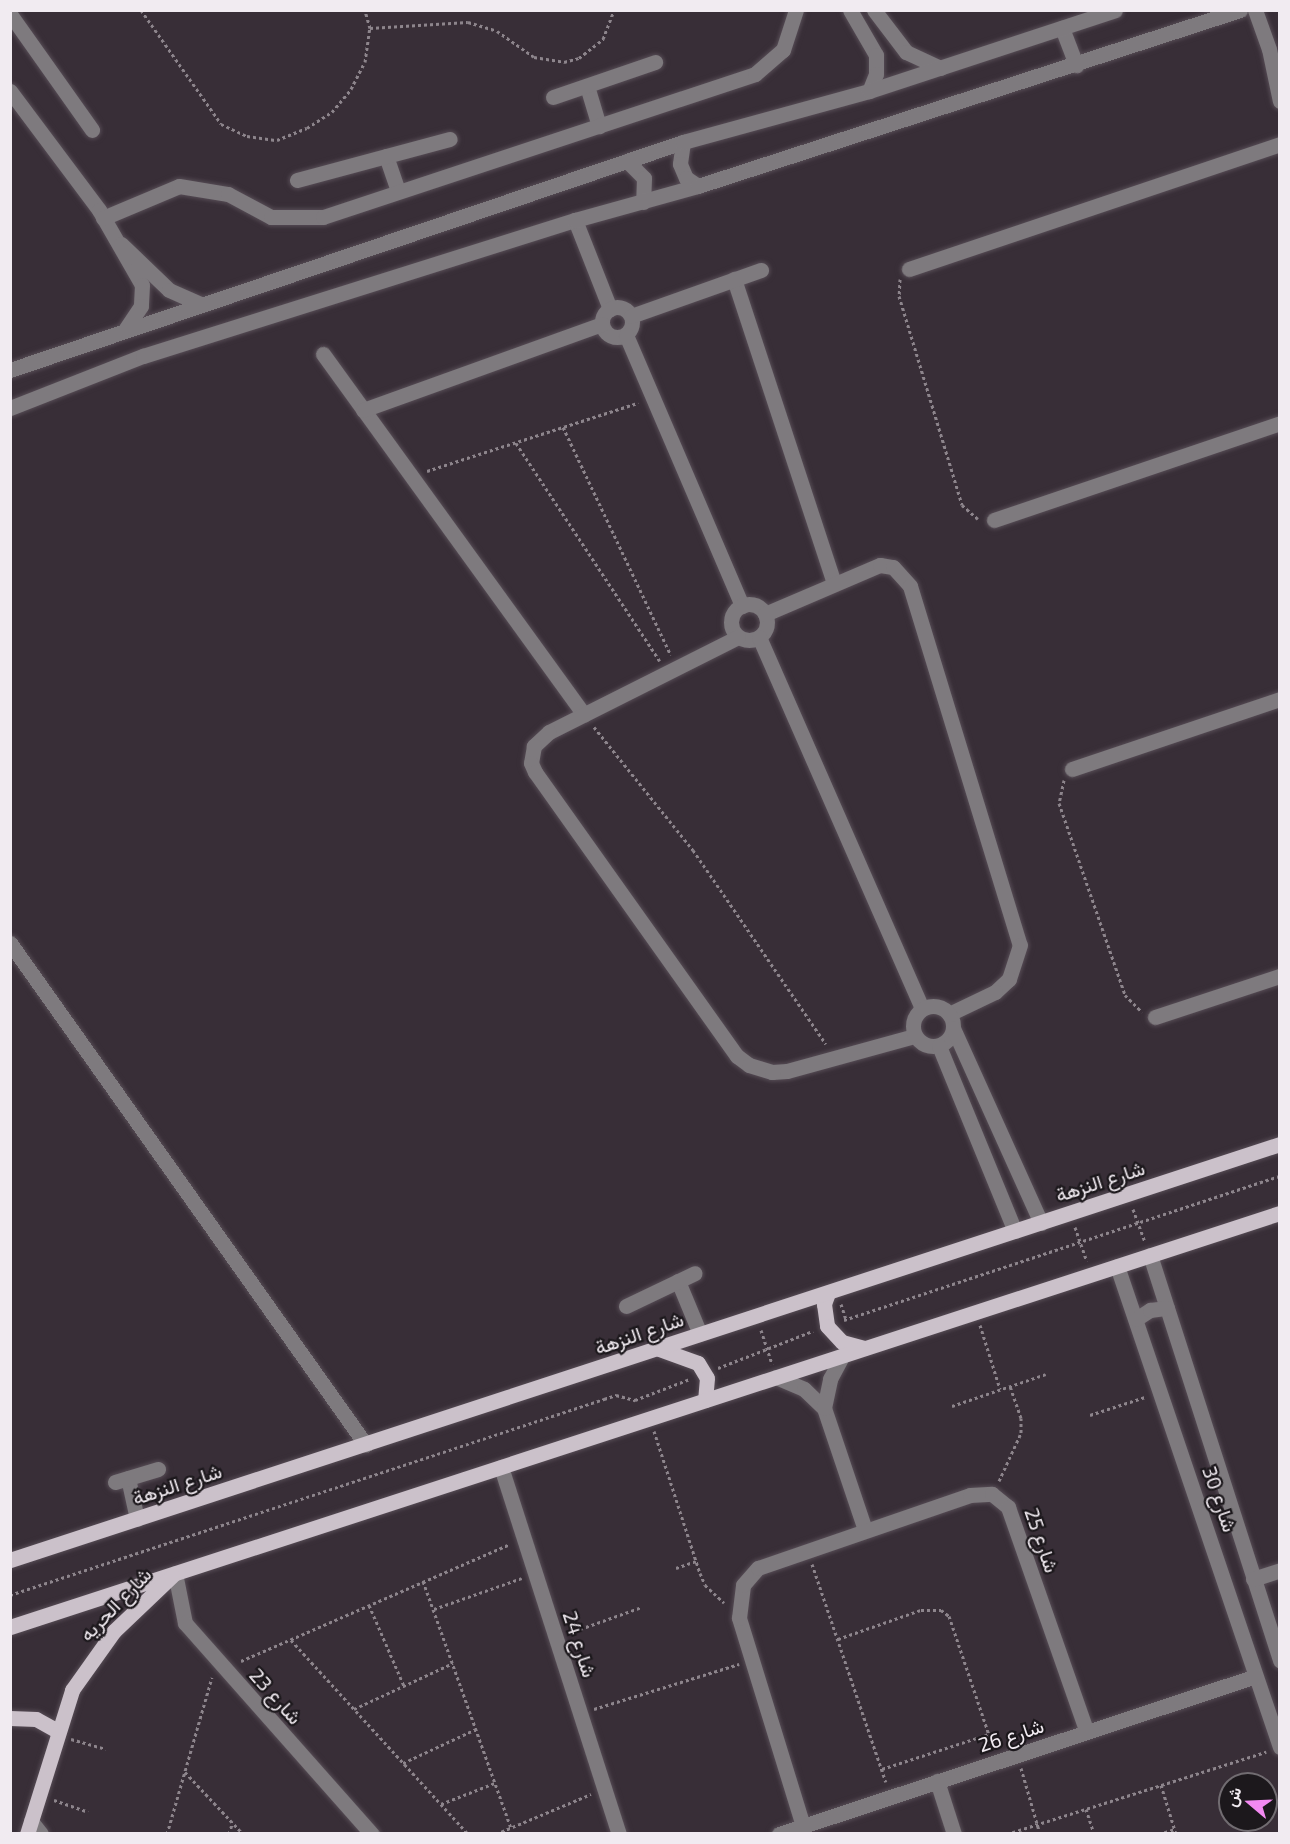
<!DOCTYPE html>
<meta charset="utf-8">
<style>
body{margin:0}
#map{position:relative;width:1290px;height:1844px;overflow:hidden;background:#382e37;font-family:"Exo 2",Vazirmatn,sans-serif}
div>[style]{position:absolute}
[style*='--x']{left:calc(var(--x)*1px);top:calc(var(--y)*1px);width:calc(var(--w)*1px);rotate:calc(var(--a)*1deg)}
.path>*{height:3px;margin-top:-1.5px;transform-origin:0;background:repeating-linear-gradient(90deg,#8d858c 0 3px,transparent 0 6px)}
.roads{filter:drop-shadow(0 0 2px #564c55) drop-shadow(0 0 2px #564c55)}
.minor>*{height:15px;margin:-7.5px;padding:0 7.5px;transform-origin:7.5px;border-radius:7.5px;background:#7e7a7e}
.minor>.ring{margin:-7.5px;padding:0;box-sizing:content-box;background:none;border:15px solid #7e7a7e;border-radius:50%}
.major>*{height:15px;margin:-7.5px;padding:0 7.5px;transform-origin:7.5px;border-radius:7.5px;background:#cbc1ca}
span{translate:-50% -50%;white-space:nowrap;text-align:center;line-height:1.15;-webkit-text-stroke:4.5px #1c181c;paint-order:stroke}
.street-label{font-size:20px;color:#f1ebf1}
.frame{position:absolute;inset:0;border:12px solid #f1ebf1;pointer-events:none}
.north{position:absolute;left:1218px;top:1772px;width:60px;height:60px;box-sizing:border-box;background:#1c181c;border:2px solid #716c71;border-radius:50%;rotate:289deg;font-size:16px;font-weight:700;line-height:24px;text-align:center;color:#f1ebf1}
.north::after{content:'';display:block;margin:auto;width:21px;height:27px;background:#f389f1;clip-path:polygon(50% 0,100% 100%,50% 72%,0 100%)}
</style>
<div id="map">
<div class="path">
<i style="--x:141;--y:10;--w:139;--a:54.9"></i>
<i style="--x:221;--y:124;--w:29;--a:25"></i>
<i style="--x:247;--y:136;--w:30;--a:8"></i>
<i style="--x:277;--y:140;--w:32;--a:-22"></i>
<i style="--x:307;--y:128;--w:30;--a:-33"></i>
<i style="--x:332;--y:112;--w:30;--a:-50"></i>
<i style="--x:351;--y:89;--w:30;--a:-63"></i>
<i style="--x:365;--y:62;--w:34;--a:-82"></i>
<i style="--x:370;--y:28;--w:19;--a:-106"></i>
<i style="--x:370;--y:28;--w:98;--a:-3.5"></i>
<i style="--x:468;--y:22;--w:30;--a:17"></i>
<i style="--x:497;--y:31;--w:45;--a:35.1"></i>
<i style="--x:534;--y:57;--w:30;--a:9"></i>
<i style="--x:564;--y:62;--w:16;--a:-15"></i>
<i style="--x:579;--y:58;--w:31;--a:-38"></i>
<i style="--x:603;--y:39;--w:31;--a:-69"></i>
<i style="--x:900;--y:279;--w:17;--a:93"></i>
<i style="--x:899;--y:296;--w:218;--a:73.2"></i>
<i style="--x:962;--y:505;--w:21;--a:41"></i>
<i style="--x:563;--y:427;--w:252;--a:64.7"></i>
<i style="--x:516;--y:443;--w:261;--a:56.6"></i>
<i style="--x:427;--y:471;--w:222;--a:-17.9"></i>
<i style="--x:594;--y:727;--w:158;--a:51.2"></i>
<i style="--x:693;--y:850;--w:235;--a:55.6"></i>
<i style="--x:1064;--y:780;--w:24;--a:102"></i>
<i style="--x:1059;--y:803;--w:203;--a:71"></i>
<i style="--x:1125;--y:995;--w:24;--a:45"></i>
<i style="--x:1133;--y:1209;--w:35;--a:70"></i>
<i style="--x:1075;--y:1227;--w:36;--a:71"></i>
<i style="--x:841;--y:1304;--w:16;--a:72"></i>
<i style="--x:844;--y:1320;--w:459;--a:-18.3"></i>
<i style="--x:980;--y:1325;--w:67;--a:72.6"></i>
<i style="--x:761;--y:1330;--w:36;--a:72"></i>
<i style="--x:718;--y:1368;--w:102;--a:-21.3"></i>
<i style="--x:952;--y:1406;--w:99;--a:-18.8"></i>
<i style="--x:1090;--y:1415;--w:58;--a:-18.1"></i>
<i style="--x:654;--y:1431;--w:149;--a:72.1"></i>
<i style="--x:700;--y:1573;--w:13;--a:67"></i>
<i style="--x:705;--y:1585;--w:26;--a:43"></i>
<i style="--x:999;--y:1481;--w:53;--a:-65.4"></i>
<i style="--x:1021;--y:1433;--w:15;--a:-90"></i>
<i style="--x:1021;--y:1418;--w:34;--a:-109"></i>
<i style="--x:812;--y:1564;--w:230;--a:71.3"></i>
<i style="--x:676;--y:1568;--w:21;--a:-19"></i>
<i style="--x:423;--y:1581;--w:262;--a:70.4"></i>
<i style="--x:10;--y:1595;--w:626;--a:-18.26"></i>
<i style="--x:604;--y:1399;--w:13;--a:-18"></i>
<i style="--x:616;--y:1395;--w:20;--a:15"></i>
<i style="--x:635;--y:1400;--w:59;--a:-20.9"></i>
<i style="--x:369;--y:1605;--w:88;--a:66.6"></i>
<i style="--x:434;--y:1609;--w:93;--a:-19.4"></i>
<i style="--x:569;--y:1633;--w:77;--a:-19.6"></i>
<i style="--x:838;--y:1639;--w:88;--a:-19.3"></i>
<i style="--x:921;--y:1610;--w:20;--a:0"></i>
<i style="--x:941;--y:1610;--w:10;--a:37"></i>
<i style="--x:949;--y:1616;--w:138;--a:71.4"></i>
<i style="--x:291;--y:1640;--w:263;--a:47.6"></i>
<i style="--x:241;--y:1661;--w:293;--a:-23.5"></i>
<i style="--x:354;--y:1709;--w:109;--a:-24.9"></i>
<i style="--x:594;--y:1709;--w:152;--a:-17.2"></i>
<i style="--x:71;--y:1739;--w:36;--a:16"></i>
<i style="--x:403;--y:1763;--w:81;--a:-25"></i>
<i style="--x:1021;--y:1768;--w:69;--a:73.9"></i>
<i style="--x:882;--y:1769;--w:113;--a:-18.1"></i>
<i style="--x:185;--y:1772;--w:85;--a:46.9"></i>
<i style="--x:1161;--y:1785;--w:51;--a:73"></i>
<i style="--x:54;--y:1800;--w:36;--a:19"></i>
<i style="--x:441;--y:1804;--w:58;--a:-21.3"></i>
<i style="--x:1086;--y:1809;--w:26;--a:72"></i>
<i style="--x:167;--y:1834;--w:163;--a:-74"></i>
<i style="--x:229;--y:1834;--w:10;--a:-73"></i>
<i style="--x:496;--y:1834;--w:103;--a:-22.8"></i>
<i style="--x:1007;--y:1834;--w:272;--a:-17.6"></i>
<i style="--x:1159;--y:1834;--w:17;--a:-17"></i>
</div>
<div class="roads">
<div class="minor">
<i style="--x:850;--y:10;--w:52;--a:60"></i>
<i style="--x:876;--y:55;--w:19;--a:90"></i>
<i style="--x:876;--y:74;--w:18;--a:112"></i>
<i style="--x:874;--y:10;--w:53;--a:52.7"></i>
<i style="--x:906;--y:52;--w:38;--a:25"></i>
<i style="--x:1255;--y:10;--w:41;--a:70.3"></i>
<i style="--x:1269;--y:49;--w:53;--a:78.1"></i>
<i style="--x:10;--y:14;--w:142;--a:54.7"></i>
<i style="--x:1062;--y:28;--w:40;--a:69"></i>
<i style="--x:587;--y:86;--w:42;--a:73.3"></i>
<i style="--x:10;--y:91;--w:149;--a:53.2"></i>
<i style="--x:99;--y:210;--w:86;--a:60.2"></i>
<i style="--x:142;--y:285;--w:21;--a:93"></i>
<i style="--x:141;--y:306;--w:27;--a:124"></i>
<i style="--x:553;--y:97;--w:108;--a:-18.9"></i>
<i style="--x:683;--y:142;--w:22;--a:98"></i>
<i style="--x:680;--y:164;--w:15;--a:67"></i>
<i style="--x:686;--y:178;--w:14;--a:34"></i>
<i style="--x:386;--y:156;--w:37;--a:71"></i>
<i style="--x:627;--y:161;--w:24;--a:45"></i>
<i style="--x:644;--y:178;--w:24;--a:92"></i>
<i style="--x:297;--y:180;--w:158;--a:-15"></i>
<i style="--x:103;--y:218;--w:82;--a:-22.8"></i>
<i style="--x:179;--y:186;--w:50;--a:9.3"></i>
<i style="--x:228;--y:194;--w:49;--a:28.1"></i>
<i style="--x:271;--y:217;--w:52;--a:0"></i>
<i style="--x:323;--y:217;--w:455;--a:-18.3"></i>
<i style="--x:755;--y:74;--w:37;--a:-41"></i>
<i style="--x:783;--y:50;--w:42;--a:-72"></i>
<i style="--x:575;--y:220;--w:96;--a:68.5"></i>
<i style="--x:121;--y:244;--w:66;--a:43.8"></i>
<i style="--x:169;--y:290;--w:36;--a:24"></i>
<i style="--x:909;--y:269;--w:391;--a:-18.6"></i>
<i style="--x:734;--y:279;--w:320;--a:71.8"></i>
<i class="ring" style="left:602px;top:307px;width:15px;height:15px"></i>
<i style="--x:631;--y:316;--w:138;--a:-19.5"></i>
<i style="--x:626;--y:335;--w:295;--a:66.8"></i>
<i style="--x:323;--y:354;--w:445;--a:54.1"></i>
<i style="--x:10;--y:370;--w:711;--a:-18.72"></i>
<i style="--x:683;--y:142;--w:193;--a:-15.3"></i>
<i style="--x:869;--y:91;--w:259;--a:-18.2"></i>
<i style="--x:10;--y:408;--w:143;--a:-21.4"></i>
<i style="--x:143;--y:356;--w:453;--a:-17.5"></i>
<i style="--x:575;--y:220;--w:128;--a:-15.5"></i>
<i style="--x:698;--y:186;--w:570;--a:-17.99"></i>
<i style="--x:363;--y:410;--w:254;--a:-19.8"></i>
<i style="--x:994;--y:520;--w:302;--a:-18.7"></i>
<i class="ring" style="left:731px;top:604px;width:21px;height:21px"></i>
<i style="--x:765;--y:614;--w:125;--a:-23.1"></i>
<i style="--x:880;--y:565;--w:13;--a:9"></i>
<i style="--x:893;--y:567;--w:25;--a:48"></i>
<i style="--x:910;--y:586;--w:375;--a:73"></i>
<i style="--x:1020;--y:945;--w:36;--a:108"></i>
<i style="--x:1009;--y:979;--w:19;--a:137"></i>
<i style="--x:995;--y:992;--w:51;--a:154.4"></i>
<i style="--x:738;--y:637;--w:212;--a:153.3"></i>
<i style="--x:549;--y:732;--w:21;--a:137"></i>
<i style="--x:534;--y:746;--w:17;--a:100"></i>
<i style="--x:531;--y:763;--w:10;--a:66"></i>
<i style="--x:535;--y:772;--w:349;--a:54.6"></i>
<i style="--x:737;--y:1056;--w:15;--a:37"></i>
<i style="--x:749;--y:1065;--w:24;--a:17"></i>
<i style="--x:772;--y:1072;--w:15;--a:-4"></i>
<i style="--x:787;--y:1071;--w:132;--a:-15.4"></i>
<i style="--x:759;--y:637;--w:406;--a:66.3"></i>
<i style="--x:1072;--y:769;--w:219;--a:-18.6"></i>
<i style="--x:10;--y:943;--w:615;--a:54.66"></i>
<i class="ring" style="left:913px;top:1006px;width:25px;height:25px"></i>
<i style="--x:1155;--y:1017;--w:132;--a:-18.2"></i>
<i style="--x:953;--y:1028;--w:214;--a:65.7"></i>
<i style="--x:939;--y:1046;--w:200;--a:67.7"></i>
<i style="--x:1150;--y:1255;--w:426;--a:72.2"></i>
<i style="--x:1117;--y:1266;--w:508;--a:71.28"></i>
<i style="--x:678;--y:1281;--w:57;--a:67.5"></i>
<i style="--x:626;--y:1306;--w:76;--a:-25.6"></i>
<i style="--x:1136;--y:1319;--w:17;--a:-33"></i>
<i style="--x:1150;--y:1310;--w:17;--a:-7"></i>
<i style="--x:776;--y:1377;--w:30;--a:23"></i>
<i style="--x:804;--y:1389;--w:28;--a:44"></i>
<i style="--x:824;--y:1408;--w:129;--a:71.4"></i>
<i style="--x:824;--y:1408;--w:30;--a:-78"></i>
<i style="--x:830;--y:1379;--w:27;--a:-62"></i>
<i style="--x:501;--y:1467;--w:386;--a:72.2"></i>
<i style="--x:128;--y:1478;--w:42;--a:77.6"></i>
<i style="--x:115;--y:1482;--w:45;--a:-16.8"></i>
<i style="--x:175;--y:1573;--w:51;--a:78.7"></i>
<i style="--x:185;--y:1623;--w:282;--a:48.5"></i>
<i style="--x:1253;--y:1579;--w:28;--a:-18"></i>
<i style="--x:937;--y:1781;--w:56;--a:72.2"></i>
<i style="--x:31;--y:1821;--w:16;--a:52"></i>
<i style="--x:803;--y:1826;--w:218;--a:-107.1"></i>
<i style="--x:739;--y:1618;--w:33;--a:-83"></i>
<i style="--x:743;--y:1585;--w:23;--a:-49"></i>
<i style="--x:758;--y:1568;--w:224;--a:-19"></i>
<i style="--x:970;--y:1495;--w:22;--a:-3"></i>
<i style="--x:992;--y:1494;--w:21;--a:39"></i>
<i style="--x:1008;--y:1507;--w:238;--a:70.7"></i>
<i style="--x:779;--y:1834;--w:502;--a:-18.33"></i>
</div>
<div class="major">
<i style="--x:828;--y:1293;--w:12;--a:110"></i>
<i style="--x:824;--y:1304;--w:22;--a:82"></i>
<i style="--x:827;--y:1326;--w:22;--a:47"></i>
<i style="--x:842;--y:1342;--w:23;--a:15"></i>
<i style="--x:659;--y:1349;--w:41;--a:19.7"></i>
<i style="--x:698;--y:1363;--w:17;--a:59"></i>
<i style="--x:707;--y:1378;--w:22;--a:95"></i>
<i style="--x:10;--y:1560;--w:1336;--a:-18.14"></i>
<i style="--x:10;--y:1627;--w:1336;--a:-18.06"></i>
<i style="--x:10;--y:1718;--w:26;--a:2"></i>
<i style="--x:36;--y:1719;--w:23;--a:29"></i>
<i style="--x:27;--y:1834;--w:151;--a:-72.6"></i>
<i style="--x:72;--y:1690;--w:72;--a:-54.6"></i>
<i style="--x:114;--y:1631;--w:80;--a:-43.5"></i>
</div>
</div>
<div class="street-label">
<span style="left:1100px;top:1181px;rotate:-18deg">شارع النزهة</span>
<span style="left:639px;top:1333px;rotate:-19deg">شارع النزهة</span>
<span style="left:177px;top:1484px;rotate:-18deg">شارع النزهة</span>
<span style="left:1220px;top:1499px;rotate:71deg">شارع 30</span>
<span style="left:1042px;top:1540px;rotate:71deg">شارع 25</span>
<span style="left:115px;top:1604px;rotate:-46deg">شارع الحريه</span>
<span style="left:580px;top:1644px;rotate:72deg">شارع 24</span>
<span style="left:276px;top:1696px;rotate:48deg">شارع 23</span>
<span style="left:1011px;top:1735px;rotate:-18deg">شارع 26</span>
</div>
<div class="frame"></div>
<div class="north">ش</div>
</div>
